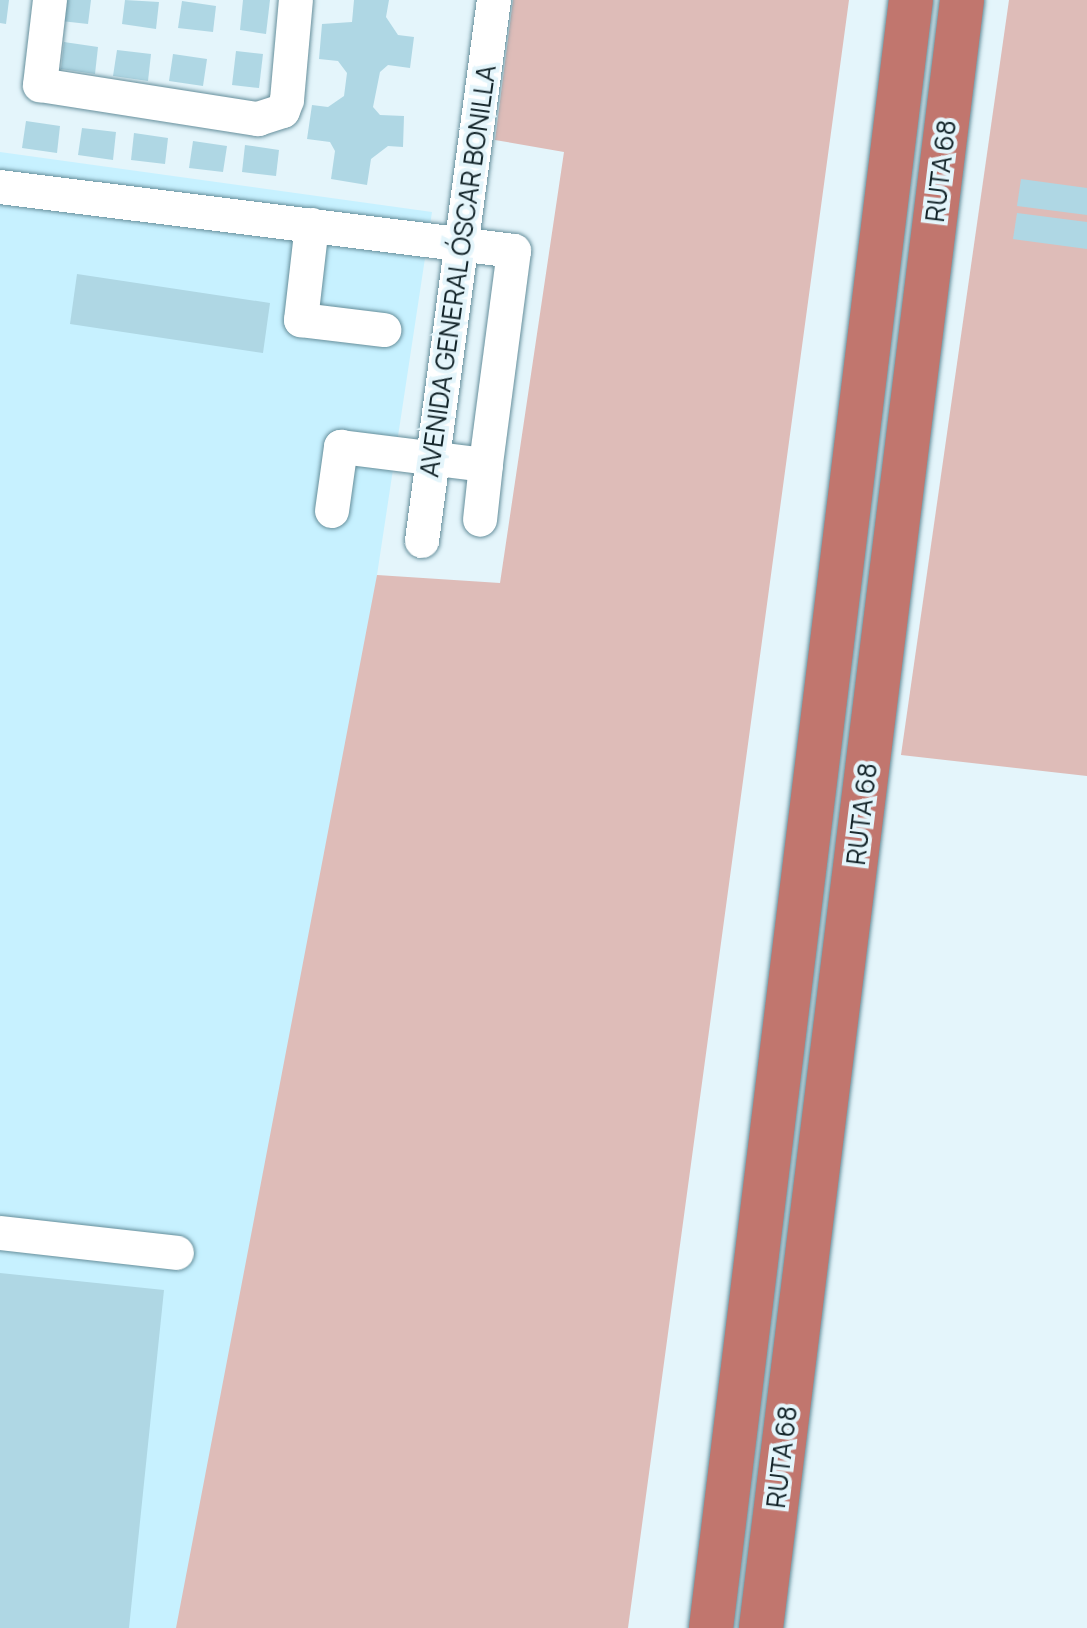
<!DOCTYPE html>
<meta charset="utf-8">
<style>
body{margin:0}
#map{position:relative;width:1087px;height:1628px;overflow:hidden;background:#e4f5fb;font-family:Manrope,sans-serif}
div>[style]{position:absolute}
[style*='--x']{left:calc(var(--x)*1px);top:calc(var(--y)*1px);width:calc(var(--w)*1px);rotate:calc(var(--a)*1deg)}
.built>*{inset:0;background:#c7f1ff}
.green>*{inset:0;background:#debcb8}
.building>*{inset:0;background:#afd7e4}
.roads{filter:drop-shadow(0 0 2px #658e9b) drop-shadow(0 0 2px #658e9b)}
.minor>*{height:34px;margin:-17px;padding:0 17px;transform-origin:17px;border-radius:17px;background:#fff}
.highway>*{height:44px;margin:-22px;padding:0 22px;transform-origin:22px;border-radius:22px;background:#c1766e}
span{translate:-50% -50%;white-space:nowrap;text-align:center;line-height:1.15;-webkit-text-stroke:8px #e4f5fb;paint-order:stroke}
.street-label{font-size:26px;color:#112227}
</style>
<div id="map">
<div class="built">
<i style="clip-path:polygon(0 152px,432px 212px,377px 575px,246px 1628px,0 1628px)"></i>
</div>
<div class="green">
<i style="clip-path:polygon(513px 0,849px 0,628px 1628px,176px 1628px,377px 575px,500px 583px,564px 152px,495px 140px)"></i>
<i style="clip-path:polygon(1009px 0,1087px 0,1087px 776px,901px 755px)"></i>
</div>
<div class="building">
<i style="clip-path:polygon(0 0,9px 0,6px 24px,0 23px)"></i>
<i style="clip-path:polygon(64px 0,91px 0,88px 24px,61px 21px)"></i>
<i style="clip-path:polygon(125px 0,159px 2px,156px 29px,122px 24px)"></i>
<i style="clip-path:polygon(243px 0,270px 0,266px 34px,240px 30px)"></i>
<i style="clip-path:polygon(354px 0,389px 0,386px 17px,398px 35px,414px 37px,410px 68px,388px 65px,380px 72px,373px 107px,380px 115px,404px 116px,403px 147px,388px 146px,371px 159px,367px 185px,331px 179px,335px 151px,330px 142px,307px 139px,312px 105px,328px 107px,344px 96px,347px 73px,338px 61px,319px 59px,322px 24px,352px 22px)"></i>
<i style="clip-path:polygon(182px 1px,216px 6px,213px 32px,178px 28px)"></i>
<i style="clip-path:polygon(64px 42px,98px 47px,95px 74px,61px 69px)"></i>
<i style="clip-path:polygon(117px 50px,151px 54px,148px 81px,113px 76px)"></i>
<i style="clip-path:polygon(236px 51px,263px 54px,259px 88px,232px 85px)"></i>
<i style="clip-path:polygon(173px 54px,207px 59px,203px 86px,169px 81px)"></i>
<i style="clip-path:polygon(26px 121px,60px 126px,57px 153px,22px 148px)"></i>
<i style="clip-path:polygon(82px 128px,116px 132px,113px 160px,78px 155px)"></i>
<i style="clip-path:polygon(134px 133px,168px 138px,165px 164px,131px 160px)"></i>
<i style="clip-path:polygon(193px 141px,227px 146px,223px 172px,189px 168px)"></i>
<i style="clip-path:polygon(245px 145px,279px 150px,276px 176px,242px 172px)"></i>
<i style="clip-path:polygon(1021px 179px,1087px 188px,1087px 215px,1017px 206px)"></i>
<i style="clip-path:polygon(1017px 213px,1087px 222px,1087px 249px,1013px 239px)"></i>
<i style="clip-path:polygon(77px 274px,270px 303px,263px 353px,70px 324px)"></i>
<i style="clip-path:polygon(0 1273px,164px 1290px,129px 1628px,0 1628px)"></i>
</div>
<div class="roads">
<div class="minor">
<i style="--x:50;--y:0;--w:86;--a:96.7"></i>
<i style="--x:40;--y:85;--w:221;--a:8.9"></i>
<i style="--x:258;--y:119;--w:26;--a:-18"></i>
<i style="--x:283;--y:111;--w:12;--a:-70"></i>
<i style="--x:287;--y:100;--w:100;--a:-84.9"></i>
<i style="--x:0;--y:187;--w:518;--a:7.1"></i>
<i style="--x:514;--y:251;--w:216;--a:97.5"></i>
<i style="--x:312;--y:225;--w:96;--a:96.6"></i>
<i style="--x:301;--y:320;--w:84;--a:6.9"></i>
<i style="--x:332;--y:511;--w:65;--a:-82"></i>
<i style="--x:341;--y:447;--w:146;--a:7.1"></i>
<i style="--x:486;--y:465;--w:55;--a:96.2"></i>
<i style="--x:422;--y:541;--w:546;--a:-82.42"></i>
<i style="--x:0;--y:1233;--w:178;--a:6.4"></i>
</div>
<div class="highway">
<i style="--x:711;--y:1628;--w:1640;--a:-83"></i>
<i style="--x:761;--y:1628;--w:1640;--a:-82.96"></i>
</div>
</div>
<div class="street-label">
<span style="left:941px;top:171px;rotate:-83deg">RUTA 68</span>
<span style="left:458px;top:271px;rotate:-82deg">AVENIDA GENERAL ÓSCAR BONILLA</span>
<span style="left:862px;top:814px;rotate:-83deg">RUTA 68</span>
<span style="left:782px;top:1457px;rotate:-83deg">RUTA 68</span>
</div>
</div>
